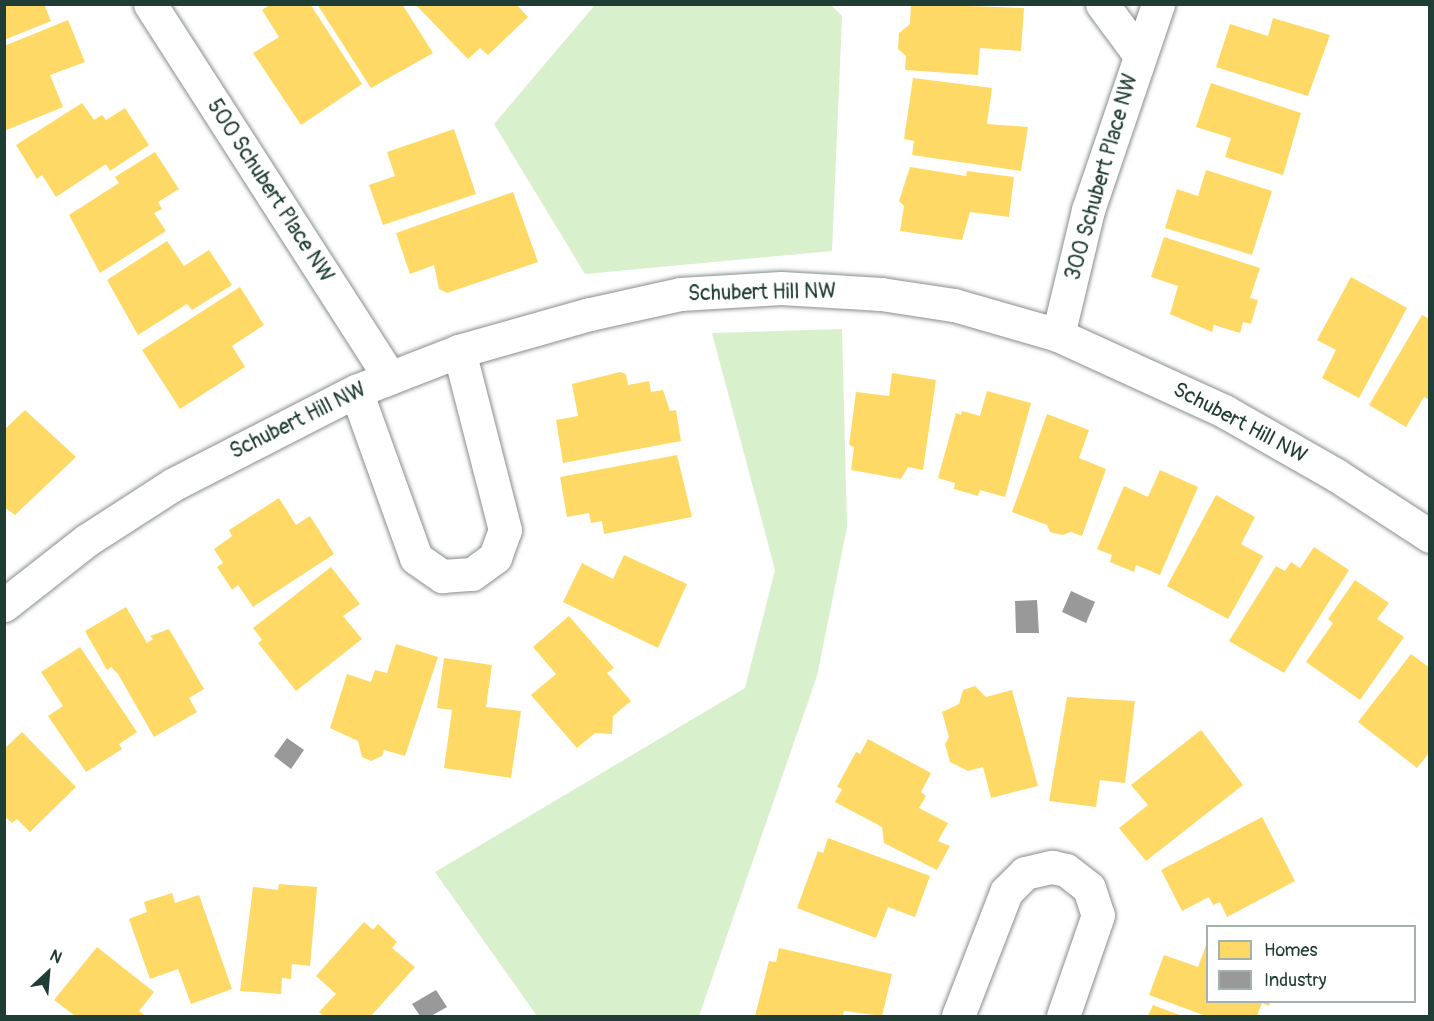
<!DOCTYPE html>
<style>
body{margin:0}
#map{position:relative;width:1434px;height:1021px;overflow:hidden;background:#fff;font-family:Pangolin,sans-serif}
div>[style]{position:absolute}
[style*='--x']{left:calc(var(--x)*1px);top:calc(var(--y)*1px);width:calc(var(--w)*1px);rotate:calc(var(--a)*1deg)}
.green>*{inset:0;background:#d8f0cb}
.homes>*{inset:0;background:#ffd966}
.industry>*{inset:0;background:#999}
.roads{filter:drop-shadow(0 0 2px #898f8d) drop-shadow(0 0 2px #898f8d)}
.street>*{height:33px;margin:-16.5px;padding:0 16.5px;transform-origin:16.5px;border-radius:16.5px;background:#fff}
span{translate:-50% -50%;white-space:nowrap;text-align:center;line-height:1.15;-webkit-text-stroke:6px #fff;paint-order:stroke}
.street-label{font-size:21px;color:#1f3d34}
.frame{position:absolute;inset:0;border:6px solid #1f3d34;pointer-events:none}
.legend{position:absolute;left:1206px;top:925px;width:210px;height:78px;box-sizing:border-box;background:#fff;border:2px solid #a5b1ae;margin:0;padding:8px 10px;list-style:none;font-size:18px;color:#1f3d34}
.legend li{display:flex;align-items:center;gap:12px;height:30px}
.legend b{width:30px;border:2px solid #a5b1ae}
.north{position:absolute;left:18px;top:943px;width:60px;height:60px;-webkit-text-stroke:4px #fff;paint-order:stroke;rotate:26deg;font-size:16px;font-weight:700;line-height:24px;text-align:center;color:#1f3d34}
.north::after{content:'';display:block;margin:auto;width:21px;height:27px;background:#1f3d34;clip-path:polygon(50% 0,100% 100%,50% 72%,0 100%)}
</style>
<div id="map">
<div class="green">
<i style="clip-path:polygon(831px 5px,842px 16px,832px 251px,585px 274px,494px 124px,595px 5px)"></i>
<i style="clip-path:polygon(842px 329px,847px 527px,817px 676px,699px 1016px,537px 1016px,435px 872px,745px 688px,775px 570px,712px 333px)"></i>
</div>
<div class="homes">
<i style="clip-path:polygon(4px 4px,44px 4px,51px 21px,4px 40px)"></i>
<i style="clip-path:polygon(271px 4px,310px 4px,362px 84px,301px 125px,253px 53px,279px 37px,262px 10px)"></i>
<i style="clip-path:polygon(317px 4px,402px 4px,433px 53px,371px 88px)"></i>
<i style="clip-path:polygon(415px 4px,516px 4px,528px 17px,488px 55px,480px 48px,468px 59px)"></i>
<i style="clip-path:polygon(911px 4px,1024px 8px,1021px 51px,980px 48px,978px 75px,905px 70px,906px 56px,898px 49px,899px 33px,910px 24px)"></i>
<i style="clip-path:polygon(1273px 18px,1330px 35px,1308px 96px,1216px 67px,1230px 24px,1268px 36px)"></i>
<i style="clip-path:polygon(68px 20px,85px 62px,50px 75px,63px 107px,4px 131px,4px 46px)"></i>
<i style="clip-path:polygon(913px 78px,992px 88px,987px 124px,1028px 127px,1021px 171px,912px 155px,914px 141px,904px 139px)"></i>
<i style="clip-path:polygon(1211px 83px,1301px 113px,1283px 175px,1225px 157px,1231px 138px,1196px 127px)"></i>
<i style="clip-path:polygon(82px 103px,94px 120px,102px 115px,106px 120px,125px 108px,149px 145px,110px 171px,106px 164px,56px 197px,42px 175px,37px 179px,16px 145px)"></i>
<i style="clip-path:polygon(454px 129px,476px 194px,383px 225px,369px 185px,395px 176px,387px 152px)"></i>
<i style="clip-path:polygon(155px 152px,179px 189px,158px 202px,162px 209px,154px 213px,166px 231px,100px 273px,69px 215px,119px 183px,115px 177px)"></i>
<i style="clip-path:polygon(910px 167px,966px 176px,967px 171px,1014px 177px,1009px 217px,970px 212px,962px 240px,900px 231px,904px 206px,899px 201px)"></i>
<i style="clip-path:polygon(1206px 170px,1272px 191px,1252px 255px,1165px 228px,1177px 189px,1198px 196px)"></i>
<i style="clip-path:polygon(513px 192px,538px 262px,447px 293px,439px 289px,434px 265px,410px 274px,396px 233px)"></i>
<i style="clip-path:polygon(1164px 237px,1260px 268px,1250px 298px,1258px 300px,1251px 324px,1243px 322px,1240px 333px,1214px 325px,1212px 332px,1170px 314px,1178px 286px,1151px 277px)"></i>
<i style="clip-path:polygon(167px 241px,184px 266px,209px 250px,232px 285px,192px 310px,187px 304px,138px 335px,107px 280px)"></i>
<i style="clip-path:polygon(1351px 277px,1407px 308px,1359px 398px,1322px 378px,1336px 350px,1317px 340px)"></i>
<i style="clip-path:polygon(240px 287px,264px 325px,232px 346px,245px 367px,180px 409px,142px 350px)"></i>
<i style="clip-path:polygon(1422px 315px,1430px 319px,1430px 400px,1424px 397px,1406px 427px,1369px 405px)"></i>
<i style="clip-path:polygon(620px 372px,626px 374px,628px 385px,649px 381px,651px 392px,663px 390px,670px 411px,676px 410px,681px 441px,563px 463px,556px 420px,578px 416px,572px 384px)"></i>
<i style="clip-path:polygon(892px 373px,936px 380px,923px 470px,908px 467px,901px 479px,851px 470px,854px 447px,849px 445px,856px 392px,889px 396px)"></i>
<i style="clip-path:polygon(987px 391px,1031px 403px,1005px 497px,980px 490px,978px 496px,975px 495px,954px 489px,955px 483px,938px 478px,956px 413px,961px 415px,962px 411px,980px 416px)"></i>
<i style="clip-path:polygon(25px 410px,76px 457px,15px 515px,4px 507px,4px 430px)"></i>
<i style="clip-path:polygon(1047px 414px,1089px 430px,1079px 458px,1106px 469px,1082px 536px,1071px 532px,1062px 535px,1050px 532px,1047px 525px,1012px 512px)"></i>
<i style="clip-path:polygon(677px 455px,692px 517px,604px 534px,602px 521px,591px 523px,589px 513px,567px 517px,560px 477px)"></i>
<i style="clip-path:polygon(1160px 470px,1198px 487px,1160px 575px,1136px 565px,1134px 572px,1110px 562px,1112px 555px,1097px 549px,1124px 486px,1148px 497px)"></i>
<i style="clip-path:polygon(1216px 495px,1255px 517px,1241px 544px,1263px 556px,1228px 619px,1167px 586px)"></i>
<i style="clip-path:polygon(279px 498px,296px 525px,310px 516px,334px 554px,253px 607px,238px 585px,232px 590px,229px 585px,217px 567px,223px 563px,214px 549px,232px 536px,229px 530px)"></i>
<i style="clip-path:polygon(1314px 547px,1349px 570px,1284px 673px,1229px 641px,1276px 566px,1285px 571px,1291px 562px,1300px 568px)"></i>
<i style="clip-path:polygon(624px 555px,687px 584px,658px 648px,563px 602px,582px 563px,613px 579px)"></i>
<i style="clip-path:polygon(331px 567px,360px 604px,343px 616px,362px 639px,296px 691px,258px 643px,262px 640px,253px 628px)"></i>
<i style="clip-path:polygon(1355px 580px,1389px 603px,1377px 619px,1404px 637px,1360px 700px,1306px 662px,1333px 623px,1328px 619px)"></i>
<i style="clip-path:polygon(126px 607px,147px 643px,153px 639px,150px 636px,169px 629px,204px 689px,189px 698px,197px 712px,154px 737px,118px 674px,111px 667px,107px 670px,85px 631px)"></i>
<i style="clip-path:polygon(569px 616px,614px 668px,607px 673px,631px 701px,613px 716px,612px 734px,595px 733px,577px 748px,531px 695px,556px 674px,533px 647px)"></i>
<i style="clip-path:polygon(396px 644px,438px 657px,405px 756px,384px 750px,382px 756px,371px 761px,362px 757px,358px 741px,330px 728px,347px 674px,371px 682px,375px 670px,387px 673px)"></i>
<i style="clip-path:polygon(80px 647px,137px 732px,119px 744px,122px 749px,86px 772px,48px 716px,63px 706px,41px 672px)"></i>
<i style="clip-path:polygon(1411px 654px,1430px 668px,1430px 752px,1417px 768px,1358px 722px)"></i>
<i style="clip-path:polygon(444px 658px,492px 665px,486px 707px,521px 711px,511px 778px,444px 768px,452px 710px,437px 708px)"></i>
<i style="clip-path:polygon(975px 686px,986px 697px,1012px 690px,1038px 786px,991px 798px,983px 767px,968px 771px,950px 762px,945px 744px,949px 737px,942px 712px,959px 704px,963px 690px)"></i>
<i style="clip-path:polygon(1067px 697px,1135px 701px,1125px 783px,1100px 780px,1096px 807px,1049px 801px)"></i>
<i style="clip-path:polygon(1201px 730px,1243px 785px,1146px 861px,1119px 828px,1148px 805px,1131px 785px)"></i>
<i style="clip-path:polygon(22px 732px,76px 787px,30px 832px,17px 819px,12px 823px,4px 816px,4px 749px)"></i>
<i style="clip-path:polygon(868px 739px,931px 773px,921px 792px,926px 796px,919px 808px,948px 823px,938px 841px,950px 846px,937px 870px,884px 843px,882px 827px,835px 802px,842px 789px,837px 787px,856px 752px,860px 754px)"></i>
<i style="clip-path:polygon(1262px 817px,1295px 881px,1227px 917px,1220px 902px,1213px 905px,1209px 897px,1182px 911px,1161px 870px)"></i>
<i style="clip-path:polygon(828px 838px,930px 876px,915px 917px,888px 907px,876px 938px,797px 908px,818px 851px,823px 853px)"></i>
<i style="clip-path:polygon(279px 884px,317px 887px,310px 966px,292px 964px,291px 979px,282px 978px,281px 994px,240px 991px,253px 887px,278px 890px)"></i>
<i style="clip-path:polygon(172px 893px,175px 903px,199px 895px,232px 989px,191px 1004px,178px 969px,150px 979px,129px 919px,147px 912px,144px 902px)"></i>
<i style="clip-path:polygon(364px 922px,373px 930px,378px 924px,394px 939px,397px 942px,392px 948px,415px 967px,371px 1016px,324px 1016px,319px 1012px,336px 994px,316px 976px)"></i>
<i style="clip-path:polygon(1208px 940px,1208px 1002px,1270px 1002px,1269px 1006px,1262px 1003px,1257px 1016px,1206px 1016px,1149px 995px,1164px 955px,1198px 967px)"></i>
<i style="clip-path:polygon(97px 947px,154px 992px,139px 1011px,146px 1016px,75px 1016px,54px 1000px)"></i>
<i style="clip-path:polygon(779px 948px,892px 974px,882px 1016px,844px 1011px,843px 1016px,755px 1016px,769px 961px,776px 962px)"></i>
<i style="clip-path:polygon(1153px 1005px,1182px 1016px,1148px 1016px)"></i>
</div>
<div class="industry">
<i style="clip-path:polygon(1071px 591px,1095px 602px,1086px 623px,1062px 612px)"></i>
<i style="clip-path:polygon(1037px 600px,1039px 633px,1016px 633px,1015px 601px)"></i>
<i style="clip-path:polygon(287px 738px,304px 750px,291px 769px,274px 756px)"></i>
<i style="clip-path:polygon(436px 990px,447px 1007px,431px 1016px,420px 1016px,412px 1004px)"></i>
</div>
<div class="roads">
<div class="street">
<i style="--x:150;--y:4;--w:444;--a:57.3"></i>
<i style="--x:1102;--y:4;--w:62;--a:53.5"></i>
<i style="--x:1058;--y:335;--w:129;--a:-76.5"></i>
<i style="--x:1088;--y:210;--w:218;--a:-71.2"></i>
<i style="--x:356;--y:391;--w:177;--a:70.2"></i>
<i style="--x:416;--y:558;--w:32;--a:35"></i>
<i style="--x:442;--y:576;--w:30;--a:-4"></i>
<i style="--x:472;--y:574;--w:29;--a:-36"></i>
<i style="--x:495;--y:557;--w:29;--a:-70"></i>
<i style="--x:505;--y:530;--w:185;--a:-104.4"></i>
<i style="--x:4;--y:605;--w:105;--a:-38.1"></i>
<i style="--x:87;--y:540;--w:103;--a:-32.8"></i>
<i style="--x:174;--y:484;--w:204;--a:-27.1"></i>
<i style="--x:356;--y:391;--w:110;--a:-21.2"></i>
<i style="--x:459;--y:351;--w:136;--a:-15.8"></i>
<i style="--x:590;--y:314;--w:92;--a:-12.5"></i>
<i style="--x:680;--y:294;--w:101;--a:-3.4"></i>
<i style="--x:781;--y:288;--w:100;--a:3.4"></i>
<i style="--x:881;--y:294;--w:74;--a:8.6"></i>
<i style="--x:954;--y:305;--w:108;--a:16.1"></i>
<i style="--x:1058;--y:335;--w:183;--a:24.6"></i>
<i style="--x:1224;--y:411;--w:129;--a:29.7"></i>
<i style="--x:1336;--y:475;--w:112;--a:33"></i>
<i style="--x:958;--y:1016;--w:133;--a:-68.8"></i>
<i style="--x:1006;--y:892;--w:27;--a:-45"></i>
<i style="--x:1025;--y:873;--w:28;--a:-13"></i>
<i style="--x:1052;--y:867;--w:14;--a:12"></i>
<i style="--x:1066;--y:870;--w:29;--a:38"></i>
<i style="--x:1089;--y:888;--w:28;--a:72"></i>
<i style="--x:1098;--y:915;--w:107;--a:109.1"></i>
</div>
</div>
<div class="street-label">
<span style="left:1102px;top:177px;rotate:-74deg">300 Schubert Place NW</span>
<span style="left:270px;top:191px;rotate:57deg">500 Schubert Place NW</span>
<span style="left:762px;top:293px;rotate:-1deg">Schubert Hill NW</span>
<span style="left:298px;top:421px;rotate:-26deg">Schubert Hill NW</span>
<span style="left:1240px;top:423px;rotate:28deg">Schubert Hill NW</span>
</div>
<div class="frame"></div>
<ul class="legend">
<li><b style="height:16px;background:#ffd966"></b>Homes</li>
<li><b style="height:16px;background:#999"></b>Industry</li>
</ul>
<div class="north">N</div>
</div>
